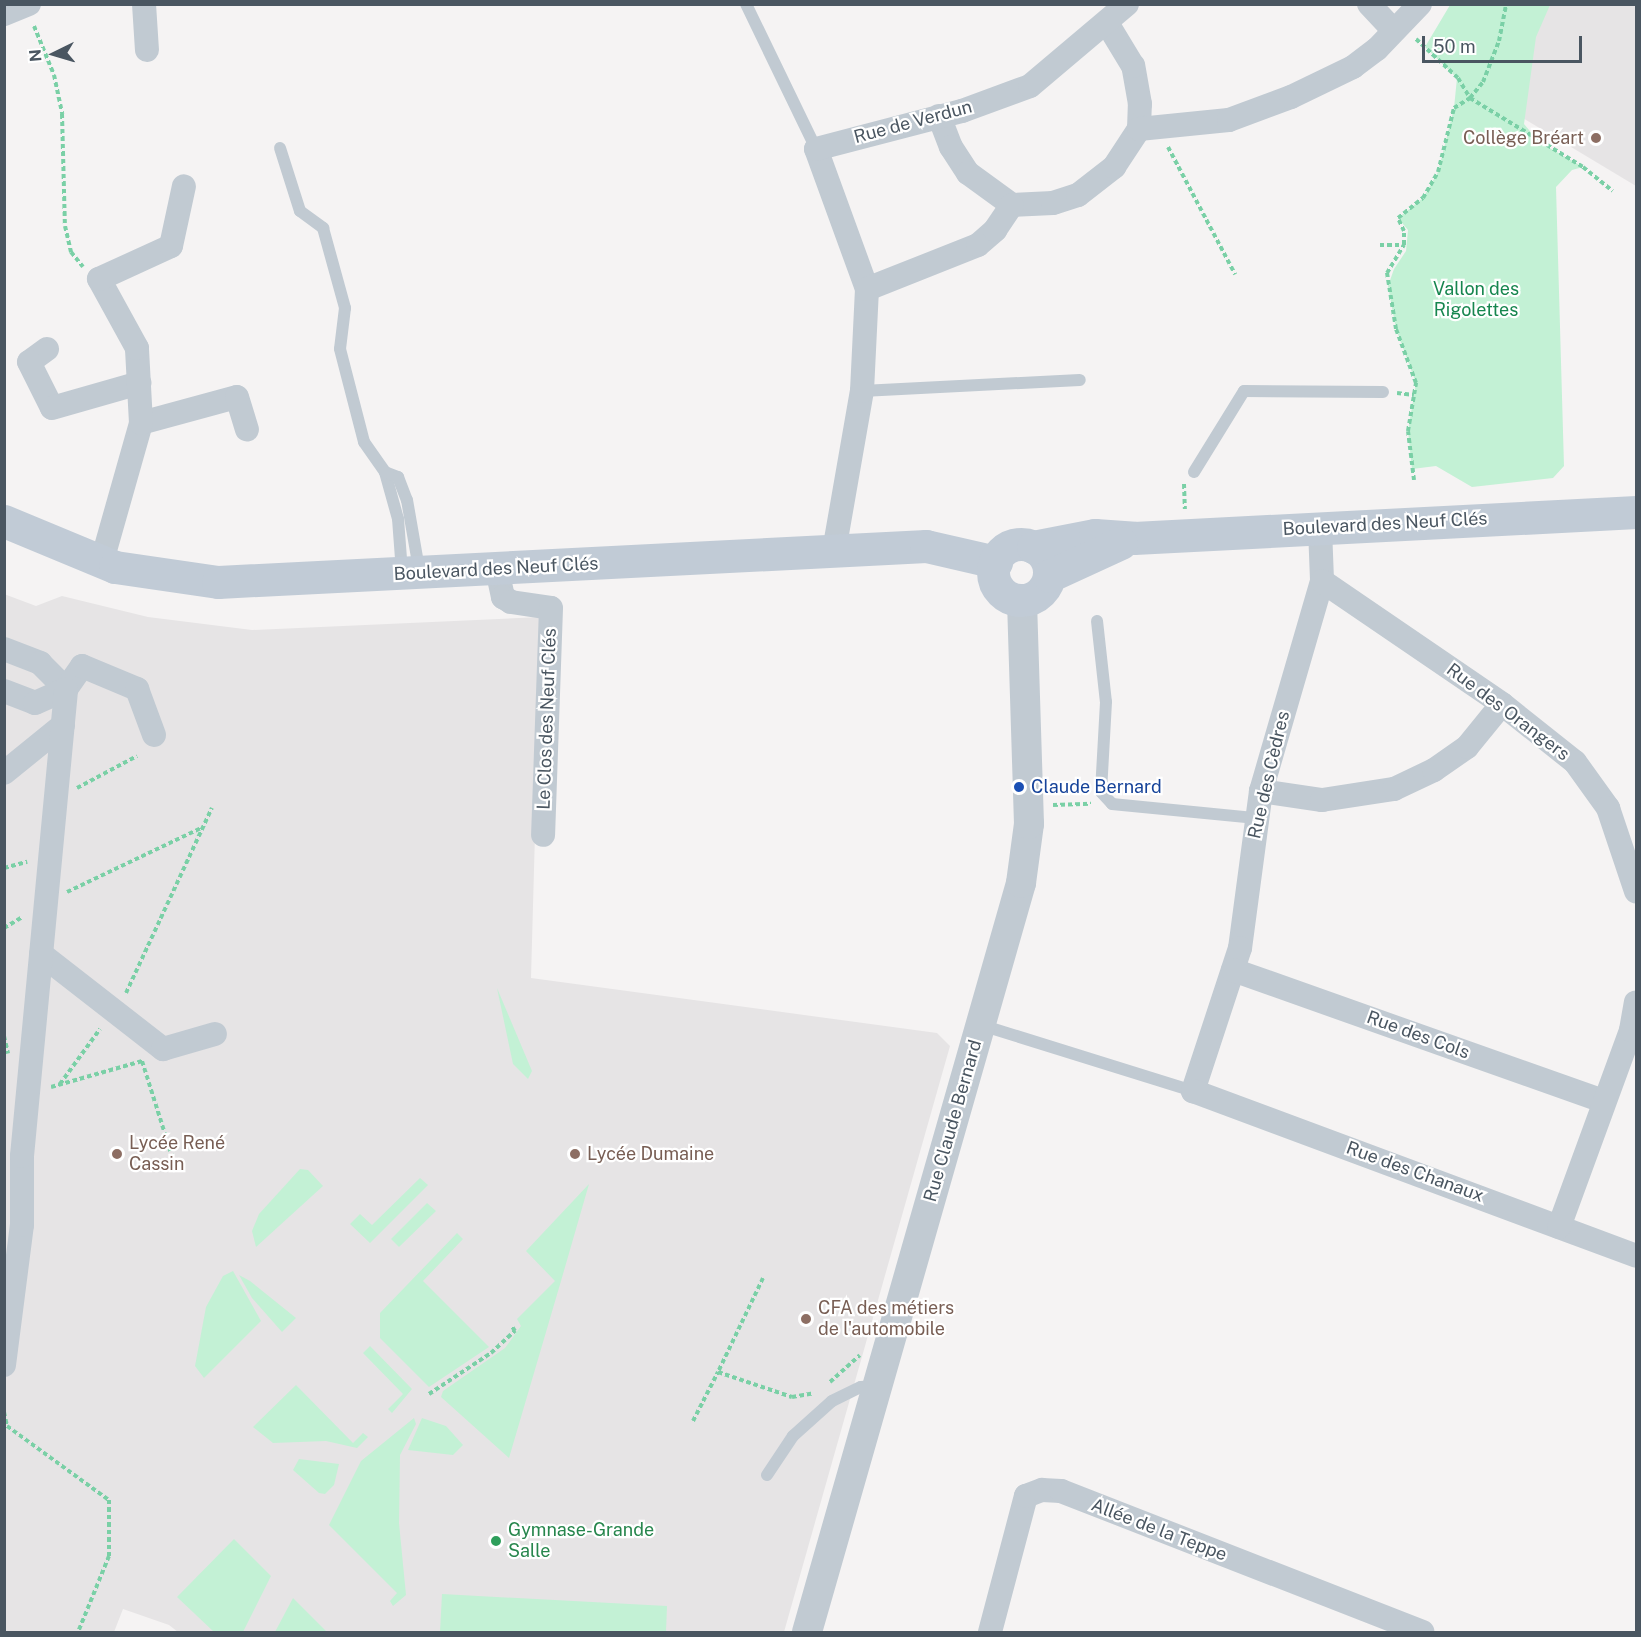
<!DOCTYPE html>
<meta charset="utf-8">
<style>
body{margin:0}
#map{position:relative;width:1641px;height:1637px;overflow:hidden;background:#f5f3f3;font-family:"Public Sans",sans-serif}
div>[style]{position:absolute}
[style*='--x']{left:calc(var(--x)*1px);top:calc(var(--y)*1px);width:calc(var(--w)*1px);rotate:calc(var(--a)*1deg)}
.education>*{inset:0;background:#e6e4e5}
.green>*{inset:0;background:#c3f1d5}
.path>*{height:4px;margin-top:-2px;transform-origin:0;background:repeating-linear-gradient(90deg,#7ad0a6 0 4.5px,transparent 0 7.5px)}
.service>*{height:12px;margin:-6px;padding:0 6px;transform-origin:6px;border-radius:6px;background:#c1cad2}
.minor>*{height:24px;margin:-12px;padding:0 12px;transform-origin:12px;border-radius:12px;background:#c1cad2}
.tertiary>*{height:30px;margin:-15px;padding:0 15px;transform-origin:15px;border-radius:15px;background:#c1cad2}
.secondary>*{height:33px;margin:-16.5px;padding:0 16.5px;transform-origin:16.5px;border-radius:16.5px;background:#c1cbd6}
.secondary>.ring{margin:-16.5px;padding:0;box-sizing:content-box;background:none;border:33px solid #c1cbd6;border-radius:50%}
.dots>*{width:16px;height:16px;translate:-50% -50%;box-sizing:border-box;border:3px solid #fff;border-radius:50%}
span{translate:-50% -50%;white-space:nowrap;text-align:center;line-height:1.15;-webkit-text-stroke:4.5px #fff;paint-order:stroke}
.street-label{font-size:18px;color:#4a5661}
.education-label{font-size:18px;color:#785e54}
.right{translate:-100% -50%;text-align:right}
.left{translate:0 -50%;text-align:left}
.park-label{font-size:18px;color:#17864f}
.transit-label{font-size:18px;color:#164399}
.leisure-label{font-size:18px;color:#27864d}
.frame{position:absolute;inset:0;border:6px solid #4a5661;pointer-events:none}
.north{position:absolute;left:24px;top:24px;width:60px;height:60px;-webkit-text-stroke:4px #fff;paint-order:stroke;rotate:265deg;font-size:16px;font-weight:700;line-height:24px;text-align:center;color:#4a5661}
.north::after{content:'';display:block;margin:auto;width:21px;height:27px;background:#4a5661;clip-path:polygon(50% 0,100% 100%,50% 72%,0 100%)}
.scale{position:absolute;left:1422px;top:36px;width:160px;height:27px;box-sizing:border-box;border:3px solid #4a5661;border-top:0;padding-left:8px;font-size:18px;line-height:21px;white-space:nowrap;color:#4a5661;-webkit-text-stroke:4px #fff;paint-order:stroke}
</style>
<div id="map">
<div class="education">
<i style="clip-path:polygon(1511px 5px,1636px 5px,1636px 186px,1476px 90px)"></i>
<i style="clip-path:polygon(4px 594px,36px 606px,62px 596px,148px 617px,252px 630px,541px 617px,531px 978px,937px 1033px,950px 1046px,784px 1632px,178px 1632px,169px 1625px,123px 1609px,114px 1632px,5px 1632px)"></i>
</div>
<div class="green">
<i style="clip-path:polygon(1450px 5px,1550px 5px,1536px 37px,1524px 124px,1539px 142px,1583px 167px,1572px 170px,1556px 187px,1564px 466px,1553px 478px,1472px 487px,1436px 466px,1412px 469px,1408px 431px,1416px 383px,1396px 329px,1388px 286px,1394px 269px,1406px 251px,1408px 230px,1398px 218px,1423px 198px,1438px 172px,1454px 108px,1457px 78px,1425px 47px)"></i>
<i style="clip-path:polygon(497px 988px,532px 1071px,528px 1079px,513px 1064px)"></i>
<i style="clip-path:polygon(300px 1169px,308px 1170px,323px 1186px,256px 1247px,252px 1231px,259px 1214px)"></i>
<i style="clip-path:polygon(420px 1178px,428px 1185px,370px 1243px,350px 1224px,360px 1214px,372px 1225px)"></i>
<i style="clip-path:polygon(589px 1184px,561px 1281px,509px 1458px,441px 1397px,443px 1391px,505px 1348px,521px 1326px,517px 1319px,555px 1281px,526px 1251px)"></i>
<i style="clip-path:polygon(427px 1203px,436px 1211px,399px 1247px,391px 1239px)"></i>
<i style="clip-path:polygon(457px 1233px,463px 1239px,423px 1281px,489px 1347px,429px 1387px,380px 1338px,380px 1313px)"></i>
<i style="clip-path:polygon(233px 1271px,261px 1321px,204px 1378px,195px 1366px,206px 1307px,223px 1276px)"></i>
<i style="clip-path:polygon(239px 1275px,250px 1281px,296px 1318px,282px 1332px,252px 1298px)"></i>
<i style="clip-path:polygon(370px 1346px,412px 1389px,392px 1413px,388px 1409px,403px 1394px,363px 1353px)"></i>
<i style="clip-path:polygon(296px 1385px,353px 1443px,363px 1433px,368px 1437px,357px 1448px,326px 1441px,273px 1443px,253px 1427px)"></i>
<i style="clip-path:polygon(414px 1418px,416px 1424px,400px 1455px,399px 1523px,406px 1595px,393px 1606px,390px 1601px,397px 1593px,329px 1525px,361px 1461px)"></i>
<i style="clip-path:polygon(422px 1418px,446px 1426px,463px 1445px,453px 1455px,408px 1450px)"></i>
<i style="clip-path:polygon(299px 1459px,339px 1464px,334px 1485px,325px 1494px,319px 1493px,293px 1470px)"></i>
<i style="clip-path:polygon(234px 1539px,271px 1576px,243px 1632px,214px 1632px,177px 1597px)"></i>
<i style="clip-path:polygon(442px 1594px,667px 1606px,666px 1632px,440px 1632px)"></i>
<i style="clip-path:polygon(293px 1598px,327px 1632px,275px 1632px)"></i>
</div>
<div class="path">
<i style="--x:34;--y:26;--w:53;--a:67.8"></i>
<i style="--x:54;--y:75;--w:40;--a:78"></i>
<i style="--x:62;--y:114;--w:112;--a:88.5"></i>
<i style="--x:65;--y:226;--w:27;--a:77"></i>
<i style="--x:71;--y:252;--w:19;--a:51"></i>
<i style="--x:1416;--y:39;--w:57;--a:42.9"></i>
<i style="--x:1458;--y:78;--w:23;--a:59"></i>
<i style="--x:1470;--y:98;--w:132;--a:31.4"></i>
<i style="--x:1583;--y:167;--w:38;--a:39"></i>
<i style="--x:1168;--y:147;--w:144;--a:62.2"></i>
<i style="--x:1380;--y:245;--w:24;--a:0"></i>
<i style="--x:1397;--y:393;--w:17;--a:7"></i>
<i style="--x:1414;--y:480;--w:49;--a:-97"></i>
<i style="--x:1408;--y:431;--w:49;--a:-80.5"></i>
<i style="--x:1416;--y:383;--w:58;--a:-110.3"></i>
<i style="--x:1396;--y:329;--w:57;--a:-99.1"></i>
<i style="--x:1387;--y:273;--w:33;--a:-59"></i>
<i style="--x:1404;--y:245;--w:14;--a:-90"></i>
<i style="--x:1404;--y:231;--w:14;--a:-115"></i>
<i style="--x:1398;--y:218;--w:32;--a:-39"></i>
<i style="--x:1423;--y:198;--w:30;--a:-60"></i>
<i style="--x:1438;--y:172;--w:66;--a:-76"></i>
<i style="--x:1454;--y:108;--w:19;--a:-32"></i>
<i style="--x:1470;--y:98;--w:21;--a:-51"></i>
<i style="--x:1483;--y:82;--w:44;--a:-68.7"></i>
<i style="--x:1499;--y:41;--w:38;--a:-79"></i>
<i style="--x:1184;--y:484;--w:25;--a:88"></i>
<i style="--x:77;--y:788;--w:68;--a:-28.1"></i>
<i style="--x:1053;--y:805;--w:38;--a:-2"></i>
<i style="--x:4;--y:868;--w:24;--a:-15"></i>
<i style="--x:67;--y:892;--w:148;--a:-25.5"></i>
<i style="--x:4;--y:928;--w:21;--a:-31"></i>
<i style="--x:4;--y:993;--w:30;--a:90"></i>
<i style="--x:126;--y:993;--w:204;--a:-65.1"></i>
<i style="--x:4;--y:1036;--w:18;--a:77"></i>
<i style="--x:60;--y:1084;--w:68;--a:-54"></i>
<i style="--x:51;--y:1087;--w:95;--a:-15.9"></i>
<i style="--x:142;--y:1061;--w:100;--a:72.5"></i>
<i style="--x:763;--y:1278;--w:104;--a:115.6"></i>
<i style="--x:718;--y:1372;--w:78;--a:18.7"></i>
<i style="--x:792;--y:1397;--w:22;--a:-10"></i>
<i style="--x:830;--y:1382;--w:40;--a:-42"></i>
<i style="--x:429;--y:1394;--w:74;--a:-33.5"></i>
<i style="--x:491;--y:1353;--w:33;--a:-43"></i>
<i style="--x:515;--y:1331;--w:7;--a:-124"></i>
<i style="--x:4;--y:1412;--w:14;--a:78"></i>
<i style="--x:7;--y:1426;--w:126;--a:36"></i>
<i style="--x:109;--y:1500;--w:56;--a:90"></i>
<i style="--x:109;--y:1556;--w:82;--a:112.2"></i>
<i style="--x:693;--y:1421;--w:55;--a:-63"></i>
</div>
<div class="service">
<i style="--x:746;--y:4;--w:161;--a:64.2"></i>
<i style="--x:280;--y:148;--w:66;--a:72.4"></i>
<i style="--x:300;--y:211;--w:29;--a:36"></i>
<i style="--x:323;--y:228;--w:83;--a:74.6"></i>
<i style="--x:345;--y:308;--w:41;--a:97"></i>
<i style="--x:340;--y:349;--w:96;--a:75.5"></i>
<i style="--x:364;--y:442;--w:37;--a:55"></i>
<i style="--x:862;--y:391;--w:218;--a:-2.9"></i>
<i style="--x:1194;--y:472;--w:95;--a:-58.3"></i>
<i style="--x:1244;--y:391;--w:139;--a:0.4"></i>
<i style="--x:402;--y:572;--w:53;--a:-94.3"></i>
<i style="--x:398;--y:519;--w:49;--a:-105.5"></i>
<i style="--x:385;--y:472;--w:14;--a:21"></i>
<i style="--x:398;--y:477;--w:25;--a:69"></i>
<i style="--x:407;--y:500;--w:70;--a:80.1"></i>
<i style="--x:1097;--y:621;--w:81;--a:83.7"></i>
<i style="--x:1106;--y:702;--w:90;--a:93.2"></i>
<i style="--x:1101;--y:792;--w:16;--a:47"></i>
<i style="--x:1112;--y:804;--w:145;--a:5.6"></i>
<i style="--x:981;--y:1025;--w:222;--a:17.3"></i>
<i style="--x:767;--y:1475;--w:47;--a:-56.3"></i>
<i style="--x:793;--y:1436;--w:52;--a:-41.9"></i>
<i style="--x:832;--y:1401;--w:32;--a:-26"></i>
<i style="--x:861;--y:1387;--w:15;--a:-4"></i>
</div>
<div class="minor">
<i style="--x:144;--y:4;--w:46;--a:86.3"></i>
<i style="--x:1369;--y:4;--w:35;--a:47"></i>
<i style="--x:4;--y:14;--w:27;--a:-22"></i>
<i style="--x:939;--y:116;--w:33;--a:69"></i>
<i style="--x:951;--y:147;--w:31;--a:57"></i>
<i style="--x:968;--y:173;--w:54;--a:36"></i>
<i style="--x:1012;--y:205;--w:41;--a:-2.8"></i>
<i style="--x:1053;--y:203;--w:26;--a:-18"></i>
<i style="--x:1078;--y:195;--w:46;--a:-37.9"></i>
<i style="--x:1114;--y:167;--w:45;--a:-56.7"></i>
<i style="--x:1139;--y:129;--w:25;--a:-88"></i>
<i style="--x:1140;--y:104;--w:39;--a:-100"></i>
<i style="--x:1133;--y:66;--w:50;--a:-121.2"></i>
<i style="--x:1139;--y:129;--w:90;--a:-5.7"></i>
<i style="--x:1229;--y:120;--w:66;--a:-20.4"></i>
<i style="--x:1291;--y:97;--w:69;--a:-25.8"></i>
<i style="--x:1353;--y:67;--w:30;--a:-37"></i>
<i style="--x:1377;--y:49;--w:62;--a:-46.3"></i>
<i style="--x:867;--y:289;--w:149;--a:-110"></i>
<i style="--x:816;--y:149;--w:151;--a:-14.6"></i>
<i style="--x:962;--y:111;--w:72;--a:-20.2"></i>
<i style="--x:1030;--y:86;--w:127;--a:-40.2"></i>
<i style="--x:47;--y:349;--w:22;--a:144"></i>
<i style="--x:29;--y:362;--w:51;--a:63.4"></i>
<i style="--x:52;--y:408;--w:91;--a:-16"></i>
<i style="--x:141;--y:423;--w:99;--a:-15.2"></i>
<i style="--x:237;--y:397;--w:34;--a:73"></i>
<i style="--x:1320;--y:528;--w:53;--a:87.8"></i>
<i style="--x:1322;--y:581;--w:219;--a:106.2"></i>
<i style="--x:1261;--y:791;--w:158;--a:97.6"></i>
<i style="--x:1240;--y:948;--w:151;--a:108.2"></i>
<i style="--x:1193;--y:1091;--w:473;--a:20.4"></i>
<i style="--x:834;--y:551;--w:162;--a:-80.1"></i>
<i style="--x:862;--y:391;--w:102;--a:-87.2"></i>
<i style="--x:867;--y:289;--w:119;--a:-21.6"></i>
<i style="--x:978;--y:245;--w:23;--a:-41"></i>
<i style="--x:995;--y:230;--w:30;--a:-56"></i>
<i style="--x:102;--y:561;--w:143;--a:-74.2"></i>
<i style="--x:141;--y:423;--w:75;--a:-93.1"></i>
<i style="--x:137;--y:348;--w:79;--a:-118.8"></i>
<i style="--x:99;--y:279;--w:79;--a:-24.6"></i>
<i style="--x:171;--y:246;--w:61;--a:-77.8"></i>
<i style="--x:497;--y:569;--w:29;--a:78"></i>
<i style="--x:503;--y:597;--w:9;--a:32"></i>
<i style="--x:511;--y:602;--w:40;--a:8.5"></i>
<i style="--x:551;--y:608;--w:227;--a:92"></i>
<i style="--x:1322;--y:581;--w:218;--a:34.3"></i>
<i style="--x:1502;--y:704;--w:93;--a:38.5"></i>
<i style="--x:1575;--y:762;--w:57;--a:54.3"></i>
<i style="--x:1608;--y:808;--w:88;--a:71.4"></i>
<i style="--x:4;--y:649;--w:39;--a:21"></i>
<i style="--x:40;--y:663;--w:37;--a:45"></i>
<i style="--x:4;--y:691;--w:33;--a:21"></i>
<i style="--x:35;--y:703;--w:34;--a:-24"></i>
<i style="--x:66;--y:689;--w:28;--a:-55"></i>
<i style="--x:82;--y:666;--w:60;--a:22.7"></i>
<i style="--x:137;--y:689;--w:49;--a:69.7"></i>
<i style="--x:4;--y:773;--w:76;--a:-39.1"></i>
<i style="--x:1261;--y:791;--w:62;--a:8.4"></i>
<i style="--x:1322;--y:800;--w:73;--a:-8.7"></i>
<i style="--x:1394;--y:789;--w:44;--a:-25.4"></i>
<i style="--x:1434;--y:770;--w:40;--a:-34.9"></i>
<i style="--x:1467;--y:747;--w:55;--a:-50.9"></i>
<i style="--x:41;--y:954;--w:155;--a:37.9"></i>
<i style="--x:163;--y:1049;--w:54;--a:-16.1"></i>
<i style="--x:1233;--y:970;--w:393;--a:19.5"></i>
<i style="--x:1559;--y:1227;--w:210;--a:-69.9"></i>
<i style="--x:1631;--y:1030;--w:28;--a:-80"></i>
<i style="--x:4;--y:1365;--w:141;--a:-82.7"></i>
<i style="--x:22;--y:1225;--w:69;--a:-90"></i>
<i style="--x:22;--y:1156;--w:469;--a:-84.6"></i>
<i style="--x:990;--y:1632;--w:141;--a:-75.2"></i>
<i style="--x:1026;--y:1496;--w:17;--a:-21"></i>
<i style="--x:1042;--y:1490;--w:19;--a:3"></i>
<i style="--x:1061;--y:1491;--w:388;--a:21.3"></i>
</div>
<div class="tertiary">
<i style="--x:807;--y:1632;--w:779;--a:-74.05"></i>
<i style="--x:1021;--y:883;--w:60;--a:-82.3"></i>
<i style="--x:1029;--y:824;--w:224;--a:-91.8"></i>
</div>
<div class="secondary">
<i style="--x:4;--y:521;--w:120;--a:22.5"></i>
<i style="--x:115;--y:567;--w:104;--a:8.3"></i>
<i style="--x:218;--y:582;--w:709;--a:-2.91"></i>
<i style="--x:926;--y:546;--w:72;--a:12.9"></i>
<i class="ring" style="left:993px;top:544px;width:23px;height:23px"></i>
<i style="--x:1033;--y:547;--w:63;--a:-11"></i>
<i style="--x:1095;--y:535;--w:39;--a:4"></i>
<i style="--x:1134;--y:538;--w:503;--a:-2.96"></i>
<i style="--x:1049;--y:576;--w:79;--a:-24.6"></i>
</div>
<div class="dots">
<i style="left:1596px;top:138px;background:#8d6e63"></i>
<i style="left:1019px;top:787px;background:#1a4fb4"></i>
<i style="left:117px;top:1154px;background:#8d6e63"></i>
<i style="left:575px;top:1154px;background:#8d6e63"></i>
<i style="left:806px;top:1319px;background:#8d6e63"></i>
<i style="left:496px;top:1541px;background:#2e9e5b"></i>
</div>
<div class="street-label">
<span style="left:913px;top:122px;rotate:-15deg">Rue de Verdun</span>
<span style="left:1385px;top:524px;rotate:-3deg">Boulevard des Neuf Clés</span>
<span style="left:496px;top:569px;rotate:-3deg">Boulevard des Neuf Clés</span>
<span style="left:1508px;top:712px;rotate:37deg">Rue des Orangers</span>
<span style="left:547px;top:719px;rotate:-88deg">Le Clos des Neuf Clés</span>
<span style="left:1269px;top:775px;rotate:-77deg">Rue des Cèdres</span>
<span style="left:1418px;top:1035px;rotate:20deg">Rue des Cols</span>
<span style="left:953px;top:1121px;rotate:-74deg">Rue Claude Bernard</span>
<span style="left:1415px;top:1172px;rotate:20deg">Rue des Chanaux</span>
<span style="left:1159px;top:1530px;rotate:21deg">Allée de la Teppe</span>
</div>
<div class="education-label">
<span class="right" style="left:1584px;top:138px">Collège Bréart</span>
<span class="left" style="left:129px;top:1154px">Lycée René<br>Cassin</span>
<span class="left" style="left:587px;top:1154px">Lycée Dumaine</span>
<span class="left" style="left:818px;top:1319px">CFA des métiers<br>de l'automobile</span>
</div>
<div class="park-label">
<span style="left:1476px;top:300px">Vallon des<br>Rigolettes</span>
</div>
<div class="transit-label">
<span class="left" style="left:1031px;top:787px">Claude Bernard</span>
</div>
<div class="leisure-label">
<span class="left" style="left:508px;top:1541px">Gymnase-Grande<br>Salle</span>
</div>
<div class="frame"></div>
<div class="north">N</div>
<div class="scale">50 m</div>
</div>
